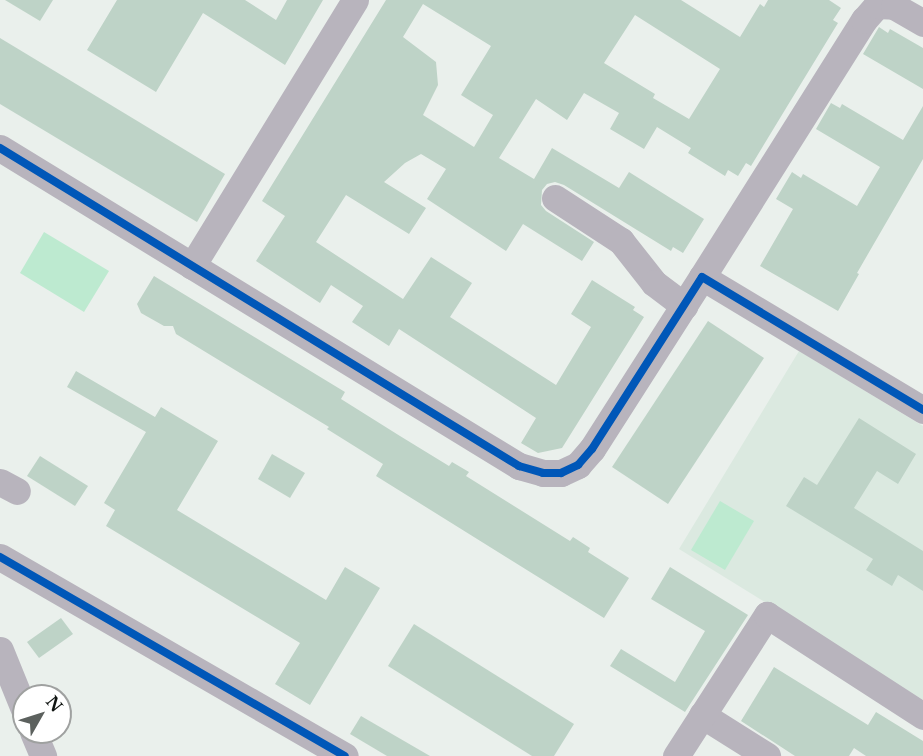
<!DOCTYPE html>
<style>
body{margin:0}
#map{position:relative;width:923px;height:756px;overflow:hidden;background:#eaf0ec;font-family:"Libre Baskerville",serif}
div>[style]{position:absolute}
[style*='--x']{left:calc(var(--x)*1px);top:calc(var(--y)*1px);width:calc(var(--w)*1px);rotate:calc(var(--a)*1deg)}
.built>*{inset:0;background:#dbe9e0}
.green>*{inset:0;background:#bdead0}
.building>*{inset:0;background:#bed3c7}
.street>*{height:27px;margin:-13.5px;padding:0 13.5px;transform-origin:13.5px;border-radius:13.5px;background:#b8b4bd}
.cycleway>*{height:8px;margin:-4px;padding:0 4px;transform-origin:4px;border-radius:4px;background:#0057b8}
span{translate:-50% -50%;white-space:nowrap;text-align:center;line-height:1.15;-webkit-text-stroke:5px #fff;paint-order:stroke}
.north{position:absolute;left:12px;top:684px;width:60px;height:60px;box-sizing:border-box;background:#fff;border:2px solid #9fa1a0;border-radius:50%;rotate:51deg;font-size:16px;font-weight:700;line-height:24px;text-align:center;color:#0f1411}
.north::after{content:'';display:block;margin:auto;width:21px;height:27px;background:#5c615e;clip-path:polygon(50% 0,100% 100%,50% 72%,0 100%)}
</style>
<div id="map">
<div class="built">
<i style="clip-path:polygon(799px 351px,923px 426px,923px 700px,679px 549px)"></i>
</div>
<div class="green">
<i style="clip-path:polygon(44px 232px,109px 271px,84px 312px,20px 273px)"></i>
<i style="clip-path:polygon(720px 501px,754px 521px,725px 570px,691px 550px)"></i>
</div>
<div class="building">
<i style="clip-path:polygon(5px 0,53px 0,40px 21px)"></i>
<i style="clip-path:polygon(117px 0,245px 0,276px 20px,287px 0,323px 0,285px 65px,203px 13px,156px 92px,87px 50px)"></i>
<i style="clip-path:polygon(evenodd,386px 0,681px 0,740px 37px,760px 4px,764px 7px,768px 0,829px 0,841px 8px,833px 20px,838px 23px,791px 100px,751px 166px,746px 163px,738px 176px,728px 170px,725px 176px,688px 153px,691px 148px,657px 127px,644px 149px,610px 129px,619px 113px,584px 93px,567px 120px,536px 99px,499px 158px,534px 179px,552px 148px,619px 188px,629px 172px,704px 219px,683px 253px,673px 247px,671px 251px,564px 185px,555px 182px,547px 184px,542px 190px,541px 205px,546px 211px,594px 242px,582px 261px,523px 224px,506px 251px,427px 199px,446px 169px,421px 154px,405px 163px,384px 182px,426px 208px,409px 234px,346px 195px,316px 242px,403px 299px,431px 257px,472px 283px,450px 317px,556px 385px,591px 327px,571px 314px,592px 280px,635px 307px,633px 310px,644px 317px,562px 448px,538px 453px,521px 443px,536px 418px,399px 329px,389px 346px,352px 322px,363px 306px,331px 285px,320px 303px,256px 261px,285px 216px,262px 201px,386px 0,423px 4px,491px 46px,461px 95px,493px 115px,474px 147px,423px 115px,438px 85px,436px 62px,403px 37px,423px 4px,386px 0,635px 15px,720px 69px,689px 119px,653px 98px,655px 94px,604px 63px,635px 15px)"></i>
<i style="clip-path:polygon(879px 27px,888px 33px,890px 29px,923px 48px,923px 89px,863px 54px)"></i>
<i style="clip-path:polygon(0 38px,225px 174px,197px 222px,0 104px)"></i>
<i style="clip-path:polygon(831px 103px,840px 108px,842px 104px,903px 140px,923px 106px,923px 159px,857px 273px,859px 274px,838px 311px,760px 266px,793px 209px,776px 199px,792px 172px,801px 178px,803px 174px,857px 206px,880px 167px,816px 129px)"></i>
<i style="clip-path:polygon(154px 276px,345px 392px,341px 399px,400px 436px,449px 466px,452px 462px,469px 472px,466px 476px,570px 541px,573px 537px,590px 548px,588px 552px,629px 578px,604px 618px,376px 476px,383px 464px,327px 429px,329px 427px,176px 334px,173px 326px,164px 326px,141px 313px,137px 304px)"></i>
<i style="clip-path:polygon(708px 321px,764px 358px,668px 504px,612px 467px)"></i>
<i style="clip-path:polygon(76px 371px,155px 417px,161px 407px,218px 441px,177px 510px,326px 600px,345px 567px,380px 588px,310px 705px,275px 684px,300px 643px,106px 526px,115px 510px,104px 503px,146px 432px,67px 387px)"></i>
<i style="clip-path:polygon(859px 418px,916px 454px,898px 484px,877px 471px,854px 508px,923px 551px,923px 591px,898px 575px,892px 586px,866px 570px,873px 559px,786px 506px,804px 477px,817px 485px)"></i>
<i style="clip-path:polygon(272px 454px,305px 473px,290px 498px,258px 479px)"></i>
<i style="clip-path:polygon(40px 456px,88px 486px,75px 506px,27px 476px)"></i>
<i style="clip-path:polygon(670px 567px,748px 615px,685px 712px,610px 666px,621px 649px,675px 682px,705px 631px,651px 599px)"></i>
<i style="clip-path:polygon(61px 618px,73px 634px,39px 658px,27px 642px)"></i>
<i style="clip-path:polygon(414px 624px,574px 724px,554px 756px,532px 756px,388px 666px)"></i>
<i style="clip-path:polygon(774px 667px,868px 725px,876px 712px,923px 741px,923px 756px,866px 756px,854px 748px,849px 756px,795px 756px,741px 721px)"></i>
<i style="clip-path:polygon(361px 716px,430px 756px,387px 756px,350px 734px)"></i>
</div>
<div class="street">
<i style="--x:0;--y:148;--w:609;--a:31.5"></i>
<i style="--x:519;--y:466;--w:25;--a:16"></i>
<i style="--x:543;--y:473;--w:18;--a:0"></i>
<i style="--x:561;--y:473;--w:19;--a:-25"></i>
<i style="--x:578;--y:465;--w:21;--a:-49"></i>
<i style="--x:592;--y:449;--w:204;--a:-57.4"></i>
<i style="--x:702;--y:277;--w:258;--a:31"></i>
<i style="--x:555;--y:198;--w:79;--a:33.1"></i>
<i style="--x:621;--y:241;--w:53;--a:51.8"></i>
<i style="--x:654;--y:283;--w:38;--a:37"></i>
<i style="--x:192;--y:266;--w:312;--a:-58.5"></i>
<i style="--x:702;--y:277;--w:304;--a:-57.8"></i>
<i style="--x:864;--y:20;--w:20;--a:-49"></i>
<i style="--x:877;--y:5;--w:17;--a:3"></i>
<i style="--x:894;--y:6;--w:34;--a:30"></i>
<i style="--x:0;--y:482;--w:19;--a:28"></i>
<i style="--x:0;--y:557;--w:398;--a:30"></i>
<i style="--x:0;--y:650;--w:64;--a:67.9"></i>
<i style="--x:702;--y:715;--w:77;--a:32.2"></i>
<i style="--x:33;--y:732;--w:26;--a:67"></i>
<i style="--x:676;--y:756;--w:168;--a:-57.2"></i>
<i style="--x:767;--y:615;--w:186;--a:32.9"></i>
</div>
<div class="cycleway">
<i style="--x:0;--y:148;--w:609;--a:31.5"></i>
<i style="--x:519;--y:466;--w:25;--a:16"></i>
<i style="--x:543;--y:473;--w:18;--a:0"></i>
<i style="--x:561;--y:473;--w:19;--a:-25"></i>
<i style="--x:578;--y:465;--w:21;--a:-49"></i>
<i style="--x:592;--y:449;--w:204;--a:-57.4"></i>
<i style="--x:702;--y:277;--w:258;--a:31"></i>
<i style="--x:0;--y:557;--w:398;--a:30"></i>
</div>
<div class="north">N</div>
</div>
